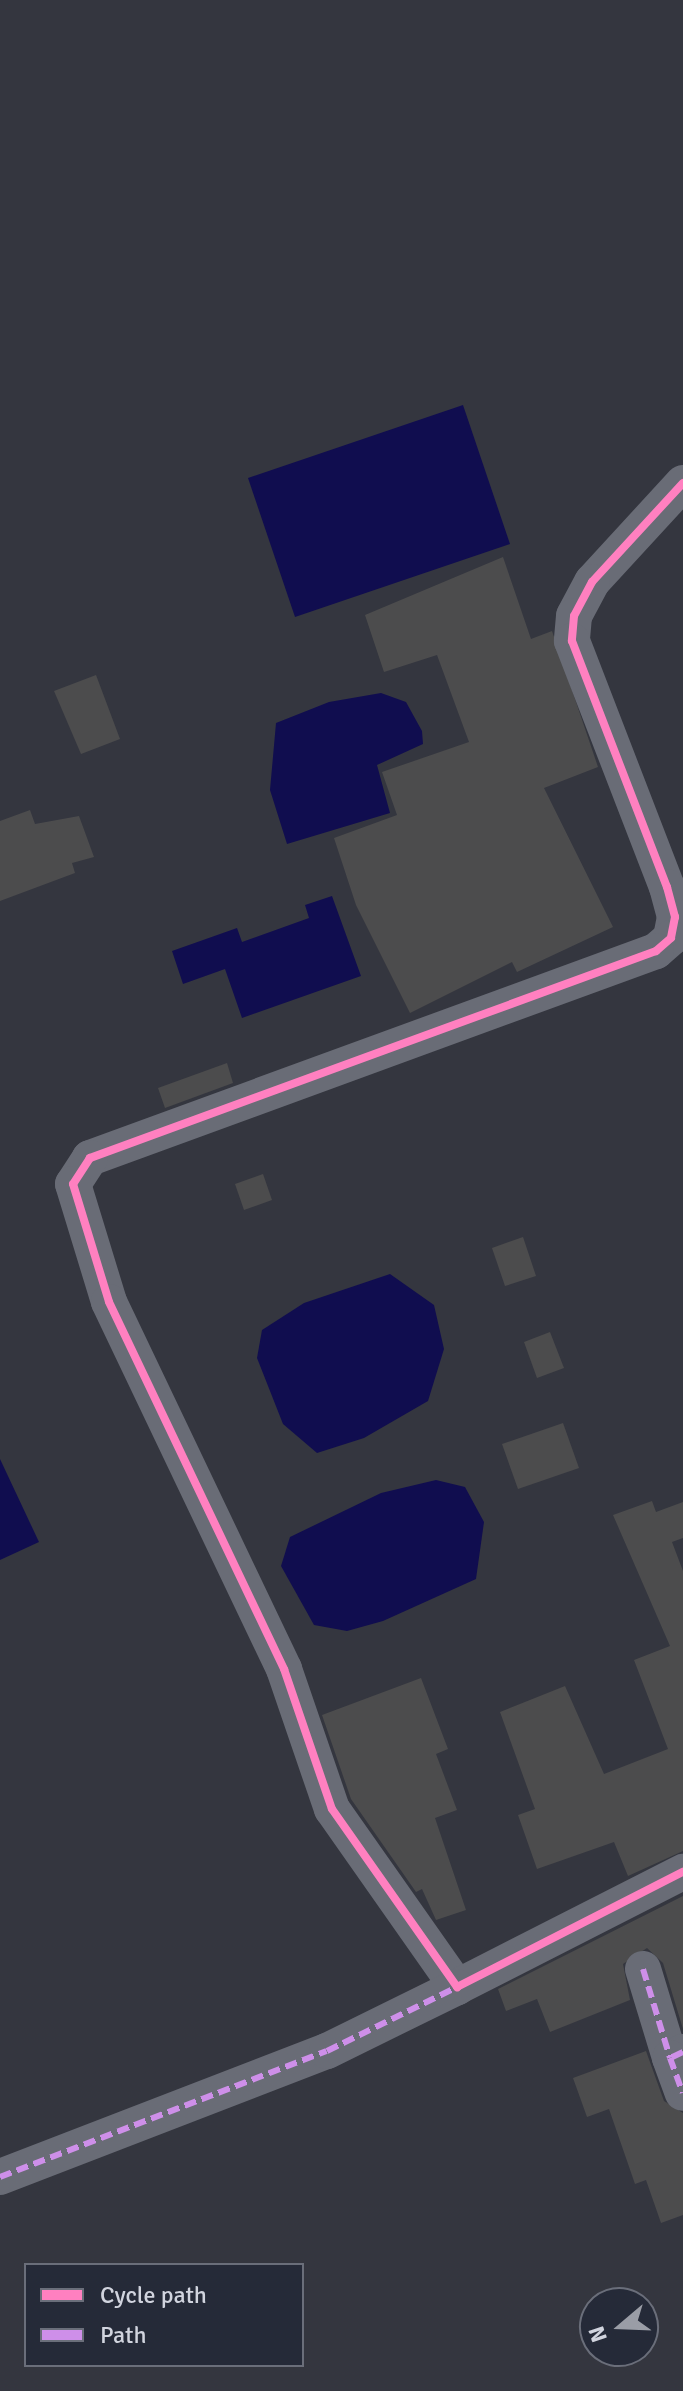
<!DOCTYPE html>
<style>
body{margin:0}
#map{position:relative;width:683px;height:2391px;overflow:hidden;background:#34363f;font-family:Signika,sans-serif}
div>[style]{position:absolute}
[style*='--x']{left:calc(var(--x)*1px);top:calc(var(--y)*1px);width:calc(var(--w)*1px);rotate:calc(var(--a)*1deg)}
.water>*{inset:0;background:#100d4f}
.building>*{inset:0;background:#4c4c4d}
.minor>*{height:36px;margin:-18px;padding:0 18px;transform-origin:18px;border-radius:18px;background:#696c76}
.quiet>*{height:6px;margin-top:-3px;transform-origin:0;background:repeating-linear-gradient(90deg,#ce8fe9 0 12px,transparent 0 18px)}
.cycleway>*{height:8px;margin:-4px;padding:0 4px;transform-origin:4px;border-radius:4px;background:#ff80c0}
span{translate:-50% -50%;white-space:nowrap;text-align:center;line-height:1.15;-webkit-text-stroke:6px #252a38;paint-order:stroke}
.legend{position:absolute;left:24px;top:2263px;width:280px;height:104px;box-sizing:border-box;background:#252a38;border:2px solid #6a6e7a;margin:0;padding:10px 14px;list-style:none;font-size:24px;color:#d1d4de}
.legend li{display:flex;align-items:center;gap:16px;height:40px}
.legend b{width:40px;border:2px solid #6a6e7a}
.north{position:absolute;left:579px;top:2287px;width:80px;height:80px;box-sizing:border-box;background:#252a38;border:2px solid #6a6e7a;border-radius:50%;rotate:251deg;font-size:22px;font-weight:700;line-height:32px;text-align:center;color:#d1d4de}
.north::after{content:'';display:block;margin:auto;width:28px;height:36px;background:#9a9da6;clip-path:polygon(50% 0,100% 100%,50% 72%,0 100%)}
</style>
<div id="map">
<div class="water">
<i style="clip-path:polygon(463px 405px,510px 544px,295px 617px,248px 478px)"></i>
<i style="clip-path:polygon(381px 693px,406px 702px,422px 731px,423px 744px,377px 765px,390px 813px,287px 844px,270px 790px,276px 723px,329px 702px)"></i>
<i style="clip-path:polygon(332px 896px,361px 976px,242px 1018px,225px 969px,183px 984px,172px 951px,237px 928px,242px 942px,309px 918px,305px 905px)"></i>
<i style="clip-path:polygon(390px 1274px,434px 1305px,444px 1349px,428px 1401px,364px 1438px,317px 1453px,283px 1424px,257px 1358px,262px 1330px,304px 1303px)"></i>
<i style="clip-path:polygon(0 1459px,39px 1542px,0 1560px)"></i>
<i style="clip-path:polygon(436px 1480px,465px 1487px,484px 1522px,476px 1579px,383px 1621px,347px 1631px,314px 1625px,281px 1566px,290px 1537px,381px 1493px)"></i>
</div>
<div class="building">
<i style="clip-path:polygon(503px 557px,531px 639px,552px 631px,598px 767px,544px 788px,613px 927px,517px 972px,512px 962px,410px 1013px,356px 905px,334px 838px,397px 815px,382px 772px,469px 742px,437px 655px,384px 672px,365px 615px)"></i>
<i style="clip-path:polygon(96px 675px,120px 739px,81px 754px,54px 691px)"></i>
<i style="clip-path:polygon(30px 810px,35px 824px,79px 816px,94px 857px,72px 863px,75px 873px,0 901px,0 821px)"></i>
<i style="clip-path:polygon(227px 1063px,233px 1083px,165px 1108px,158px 1088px)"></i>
<i style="clip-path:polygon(263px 1174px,272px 1200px,244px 1210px,235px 1184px)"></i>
<i style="clip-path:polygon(523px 1237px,536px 1276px,505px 1286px,492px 1248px)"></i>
<i style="clip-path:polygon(550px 1332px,564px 1368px,537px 1378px,524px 1342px)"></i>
<i style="clip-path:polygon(563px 1423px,579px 1468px,518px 1489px,502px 1444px)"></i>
<i style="clip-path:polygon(652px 1501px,656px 1512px,683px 1502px,683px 1538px,672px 1542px,683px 1571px,683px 1851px,628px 1876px,614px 1842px,537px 1869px,518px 1815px,535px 1809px,500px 1712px,565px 1686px,604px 1774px,668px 1749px,634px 1660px,670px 1646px,613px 1515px)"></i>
<i style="clip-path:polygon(421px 1678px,448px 1749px,436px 1754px,457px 1810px,435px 1818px,466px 1910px,436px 1920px,422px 1889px,416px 1892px,351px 1799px,322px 1715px)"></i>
<i style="clip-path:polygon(683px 1896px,683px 2029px,663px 1963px,647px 1948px,623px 1964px,630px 2000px,550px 2032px,537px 1999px,506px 2011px,498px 1989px)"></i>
<i style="clip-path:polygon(646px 2051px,664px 2101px,683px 2113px,683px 2215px,661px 2223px,646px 2180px,635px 2184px,609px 2109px,587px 2117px,573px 2078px)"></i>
</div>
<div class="minor">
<i style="--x:683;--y:483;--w:134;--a:132.6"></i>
<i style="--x:592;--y:582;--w:38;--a:118"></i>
<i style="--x:574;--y:616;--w:25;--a:95"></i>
<i style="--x:572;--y:641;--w:264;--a:68.9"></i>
<i style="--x:667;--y:887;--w:31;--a:75"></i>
<i style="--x:675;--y:917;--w:21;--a:101"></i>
<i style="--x:671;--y:938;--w:20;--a:139"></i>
<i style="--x:656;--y:951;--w:603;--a:159.91"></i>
<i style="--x:90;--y:1158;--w:31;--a:123"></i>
<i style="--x:73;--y:1184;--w:123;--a:73"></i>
<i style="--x:109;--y:1302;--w:407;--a:64.5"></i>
<i style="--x:284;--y:1669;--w:148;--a:71.1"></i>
<i style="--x:332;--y:1809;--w:218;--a:54.9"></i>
<i style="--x:457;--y:1987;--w:254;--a:-27"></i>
<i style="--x:643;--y:1969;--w:93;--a:73.1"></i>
<i style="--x:683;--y:2052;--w:14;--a:155"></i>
<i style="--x:670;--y:2058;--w:37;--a:70"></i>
<i style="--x:0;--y:2177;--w:350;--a:-21.1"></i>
<i style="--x:327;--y:2051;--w:145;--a:-26.2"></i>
</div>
<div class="quiet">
<i style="--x:643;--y:1969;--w:93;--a:73.1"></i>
<i style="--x:683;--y:2052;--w:14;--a:155"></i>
<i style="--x:670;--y:2058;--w:37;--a:70"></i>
<i style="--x:0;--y:2177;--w:350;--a:-21.1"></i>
<i style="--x:327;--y:2051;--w:145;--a:-26.2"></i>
</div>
<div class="cycleway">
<i style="--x:683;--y:483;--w:134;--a:132.6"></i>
<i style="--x:592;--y:582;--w:38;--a:118"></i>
<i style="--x:574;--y:616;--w:25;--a:95"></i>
<i style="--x:572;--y:641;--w:264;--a:68.9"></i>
<i style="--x:667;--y:887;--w:31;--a:75"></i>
<i style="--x:675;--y:917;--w:21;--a:101"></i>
<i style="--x:671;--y:938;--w:20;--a:139"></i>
<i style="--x:656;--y:951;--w:603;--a:159.91"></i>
<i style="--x:90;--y:1158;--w:31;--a:123"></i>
<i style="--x:73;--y:1184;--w:123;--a:73"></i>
<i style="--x:109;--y:1302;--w:407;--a:64.5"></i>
<i style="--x:284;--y:1669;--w:148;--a:71.1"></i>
<i style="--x:332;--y:1809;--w:218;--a:54.9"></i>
<i style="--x:457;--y:1987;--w:254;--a:-27"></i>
</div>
<ul class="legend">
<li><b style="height:10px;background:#ff80c0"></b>Cycle path</li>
<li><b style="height:10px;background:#ce8fe9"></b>Path</li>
</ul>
<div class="north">N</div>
</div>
